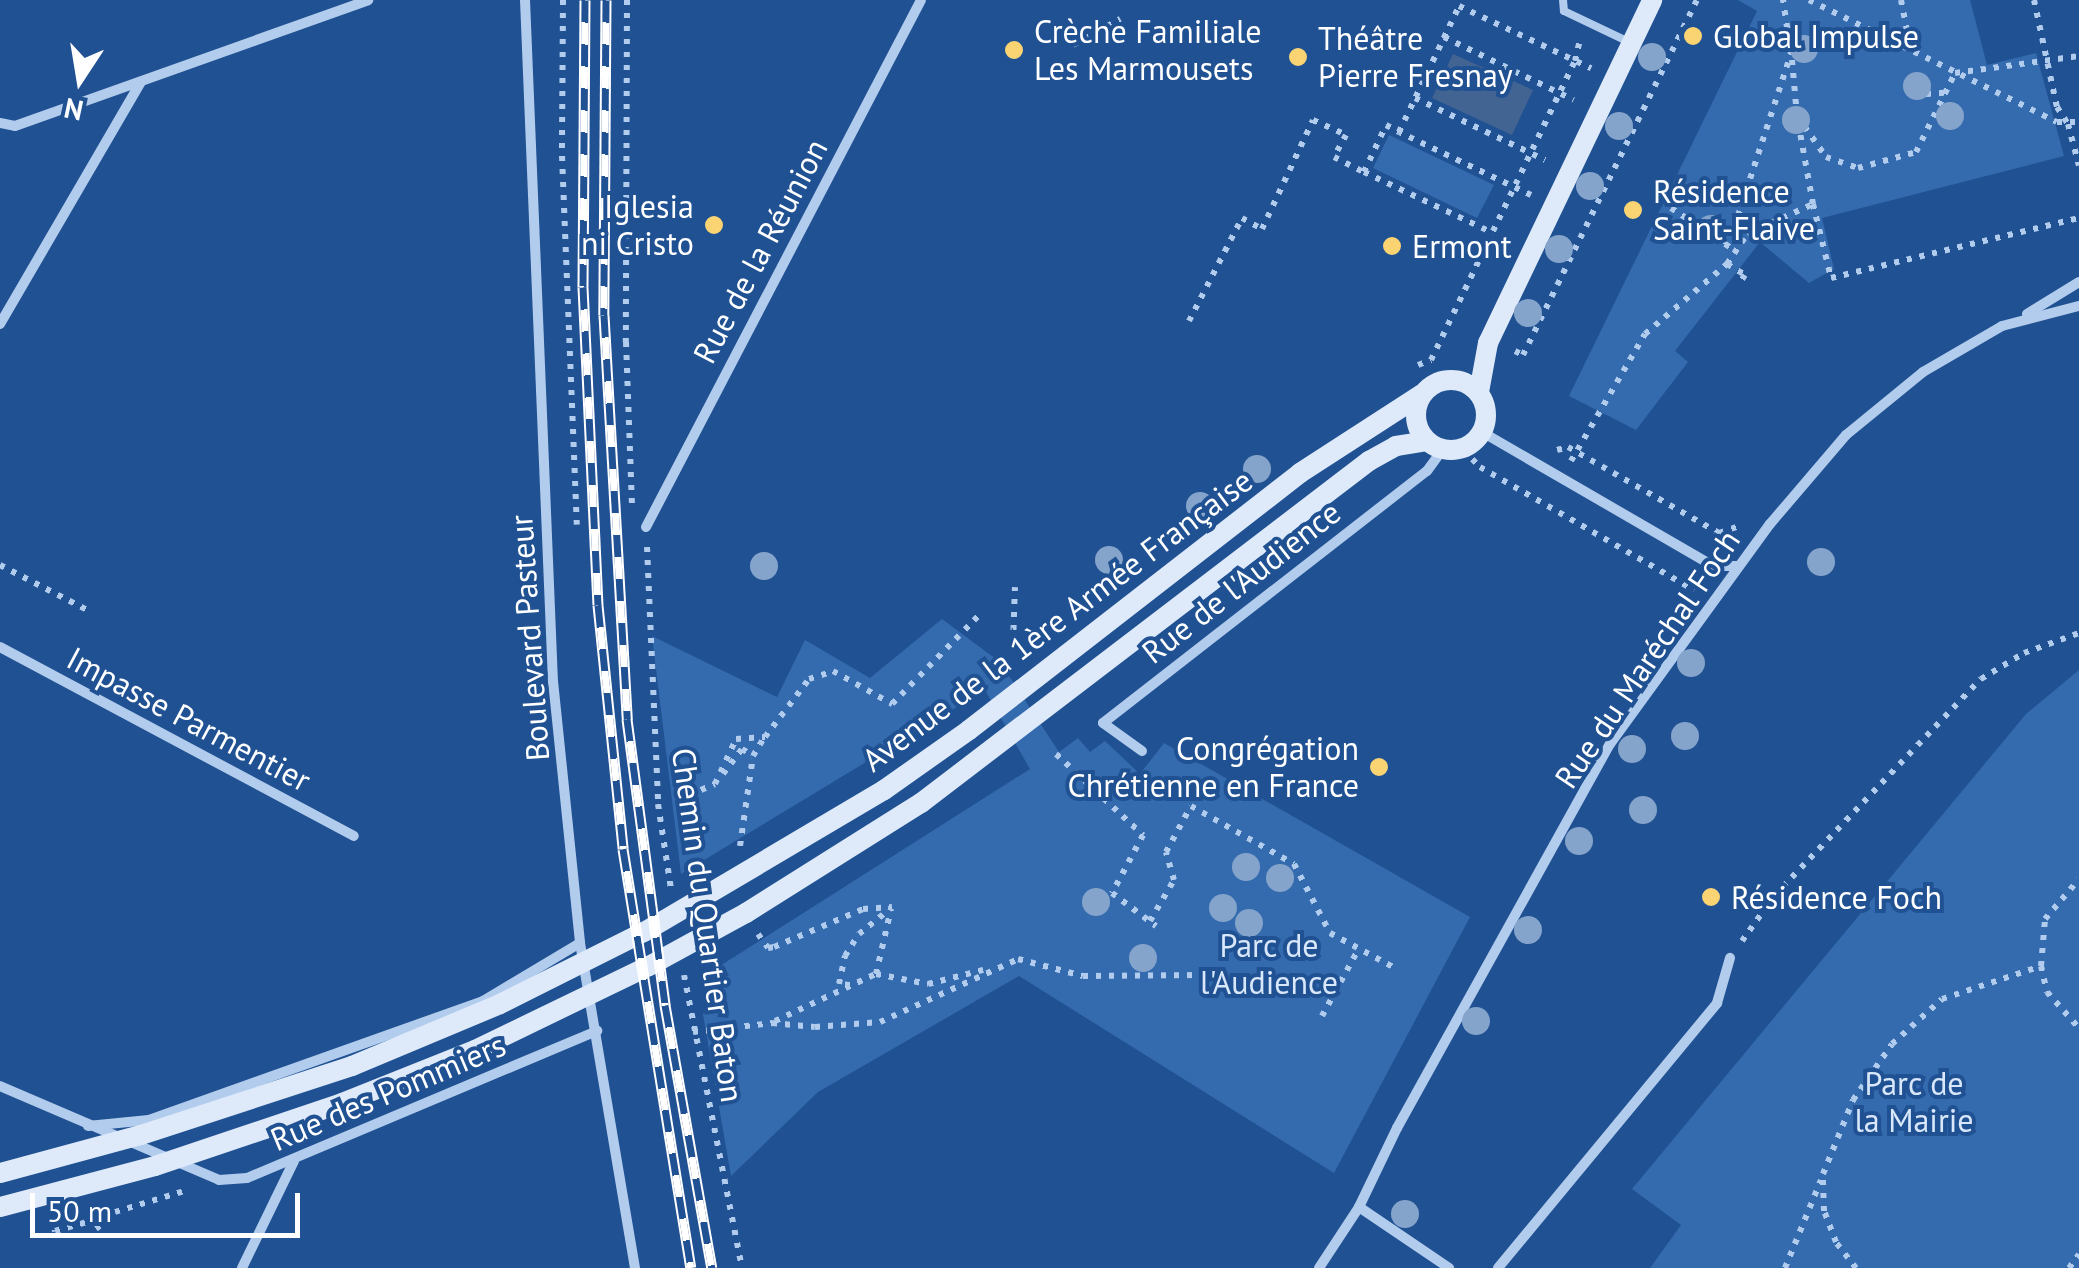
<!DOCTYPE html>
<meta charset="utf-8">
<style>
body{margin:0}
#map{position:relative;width:2079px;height:1268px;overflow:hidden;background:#205192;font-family:"PT Sans",sans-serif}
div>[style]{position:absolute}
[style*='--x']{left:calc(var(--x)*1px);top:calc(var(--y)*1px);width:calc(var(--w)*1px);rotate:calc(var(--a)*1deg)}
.green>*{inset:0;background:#346baf}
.water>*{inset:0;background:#426493}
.path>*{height:6px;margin-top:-3px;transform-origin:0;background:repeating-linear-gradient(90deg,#b2cced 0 5px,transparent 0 13px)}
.service>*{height:8px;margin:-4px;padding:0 4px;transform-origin:4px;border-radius:4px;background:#b2cced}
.minor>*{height:10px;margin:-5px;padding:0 5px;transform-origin:5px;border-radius:5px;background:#b2cced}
.secondary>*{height:20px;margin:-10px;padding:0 10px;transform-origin:10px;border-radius:10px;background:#deeafa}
.secondary>.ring{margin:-10px;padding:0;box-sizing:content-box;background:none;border:20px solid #deeafa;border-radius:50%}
.rail>*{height:11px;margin-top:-5.5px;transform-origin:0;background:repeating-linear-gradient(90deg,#205192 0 22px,#fff 0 44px);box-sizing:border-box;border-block:2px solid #fff}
.trees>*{width:28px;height:28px;margin:-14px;border-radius:50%;background:#85a4cb}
.dots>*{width:28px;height:28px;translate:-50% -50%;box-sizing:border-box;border:5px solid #205192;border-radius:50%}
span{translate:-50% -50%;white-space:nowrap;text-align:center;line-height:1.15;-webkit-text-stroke:8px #205192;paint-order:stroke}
.poi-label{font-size:32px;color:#fff}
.left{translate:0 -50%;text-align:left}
.right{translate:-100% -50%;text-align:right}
.street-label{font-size:32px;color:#fff}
.park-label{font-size:32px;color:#d8e7fa}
.north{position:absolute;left:30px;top:30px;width:100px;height:100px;-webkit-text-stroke:8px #205192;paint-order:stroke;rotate:192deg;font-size:28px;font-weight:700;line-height:40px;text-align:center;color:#fff}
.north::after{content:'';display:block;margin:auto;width:35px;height:45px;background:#fff;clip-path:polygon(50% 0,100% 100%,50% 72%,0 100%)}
.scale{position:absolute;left:30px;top:1193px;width:270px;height:45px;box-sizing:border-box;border:5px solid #fff;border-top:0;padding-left:12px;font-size:30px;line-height:35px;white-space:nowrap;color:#fff;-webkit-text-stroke:8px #205192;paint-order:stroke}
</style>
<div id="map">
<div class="green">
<i style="clip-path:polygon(1738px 0,1970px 0,1987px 65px,2036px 53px,2064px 156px,1822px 218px,1834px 269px,1809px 283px,1760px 242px,1675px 351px,1688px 362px,1636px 430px,1569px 396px,1757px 11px)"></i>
<i style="clip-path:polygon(1389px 135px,1494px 185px,1477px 218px,1373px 168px)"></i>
<i style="clip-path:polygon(942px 619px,1000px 662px,1059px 752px,1078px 738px,1090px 752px,1105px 741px,1140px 774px,1164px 743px,1470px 917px,1334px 1173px,1019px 976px,818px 1092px,731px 1176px,703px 1014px,724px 996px,715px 969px,1030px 769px,985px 690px,681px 874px,652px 636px,777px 697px,805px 640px,870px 678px)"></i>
<i style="clip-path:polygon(2079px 670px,2079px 1268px,1650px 1268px,1681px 1225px,1632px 1189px,2026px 714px)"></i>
</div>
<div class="water">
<i style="clip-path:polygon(1453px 54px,1533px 90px,1512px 135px,1432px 98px)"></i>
</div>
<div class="path">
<i style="--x:563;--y:0;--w:156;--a:90.4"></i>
<i style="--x:562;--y:156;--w:369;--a:87.7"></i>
<i style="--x:627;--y:0;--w:342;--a:90.2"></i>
<i style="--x:626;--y:342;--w:162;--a:87.9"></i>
<i style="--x:1809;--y:0;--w:276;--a:26.2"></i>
<i style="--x:2057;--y:122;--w:22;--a:0"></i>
<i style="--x:1901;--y:0;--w:52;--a:78.9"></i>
<i style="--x:2034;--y:0;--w:109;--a:77.9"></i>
<i style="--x:2057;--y:107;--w:20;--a:57"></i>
<i style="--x:2068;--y:124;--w:43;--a:75.3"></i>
<i style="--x:1444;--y:37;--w:144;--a:25.9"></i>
<i style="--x:1073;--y:45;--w:54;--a:-29"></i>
<i style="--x:1792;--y:60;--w:56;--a:84.9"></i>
<i style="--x:1913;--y:95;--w:31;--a:-4"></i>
<i style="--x:1415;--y:98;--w:144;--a:25.5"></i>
<i style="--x:1364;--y:172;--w:143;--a:25.3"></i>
<i style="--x:1531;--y:195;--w:146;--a:-154.5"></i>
<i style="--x:1399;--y:132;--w:140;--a:-64.5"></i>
<i style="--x:1459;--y:6;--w:146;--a:25.2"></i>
<i style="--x:1813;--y:204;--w:76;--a:76.3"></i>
<i style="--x:1831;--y:278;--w:255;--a:-13.6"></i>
<i style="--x:1671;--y:208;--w:79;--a:33.7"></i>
<i style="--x:1722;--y:243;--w:19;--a:-51"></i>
<i style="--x:1734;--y:228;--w:183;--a:-71.9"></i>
<i style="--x:1791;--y:54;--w:55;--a:-98.4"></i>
<i style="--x:1727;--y:264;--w:21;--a:31"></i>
<i style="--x:1745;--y:275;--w:12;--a:125"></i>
<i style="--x:1189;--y:321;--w:116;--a:-62.8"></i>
<i style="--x:1242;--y:218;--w:23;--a:29"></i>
<i style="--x:1262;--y:229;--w:120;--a:-64.9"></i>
<i style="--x:1313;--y:120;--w:36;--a:24"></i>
<i style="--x:1346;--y:135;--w:25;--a:119"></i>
<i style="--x:1334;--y:157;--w:34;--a:27"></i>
<i style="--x:1364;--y:172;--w:52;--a:-64.9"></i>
<i style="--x:1386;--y:125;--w:15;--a:28"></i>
<i style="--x:1515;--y:351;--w:9;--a:27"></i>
<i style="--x:1523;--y:355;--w:395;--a:-63.9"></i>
<i style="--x:1418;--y:365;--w:14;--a:-21"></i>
<i style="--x:1431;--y:360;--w:332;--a:-64.3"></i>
<i style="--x:1575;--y:61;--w:22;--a:-77"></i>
<i style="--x:1463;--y:450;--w:24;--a:45"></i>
<i style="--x:1480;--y:467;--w:247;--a:29.9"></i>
<i style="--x:1557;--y:450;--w:11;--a:-15"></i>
<i style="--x:1568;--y:447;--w:174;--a:29.7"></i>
<i style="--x:1719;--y:533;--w:21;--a:-19"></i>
<i style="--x:1571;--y:461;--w:147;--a:-59.8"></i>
<i style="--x:1645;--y:334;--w:108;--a:-40.5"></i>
<i style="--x:1727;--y:264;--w:36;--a:-56"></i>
<i style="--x:1747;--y:234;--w:72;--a:-24.4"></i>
<i style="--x:1813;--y:204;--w:89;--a:-100.3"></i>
<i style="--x:1797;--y:116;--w:50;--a:54.7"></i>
<i style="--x:1826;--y:157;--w:34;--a:19"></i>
<i style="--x:1858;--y:168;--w:60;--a:-15.4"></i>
<i style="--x:1916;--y:152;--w:88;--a:-63.7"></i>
<i style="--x:1955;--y:73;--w:125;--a:-7.8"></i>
<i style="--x:647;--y:547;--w:257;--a:87.5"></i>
<i style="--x:658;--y:804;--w:86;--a:81.3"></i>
<i style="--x:0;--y:565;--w:100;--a:27.3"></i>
<i style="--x:1013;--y:643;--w:56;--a:-88"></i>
<i style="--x:1056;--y:754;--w:119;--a:43"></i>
<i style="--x:1143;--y:835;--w:66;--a:118.1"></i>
<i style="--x:1112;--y:893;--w:55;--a:36.9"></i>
<i style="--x:723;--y:774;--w:31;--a:-53"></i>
<i style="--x:742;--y:749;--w:13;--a:32"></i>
<i style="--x:677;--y:800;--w:41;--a:-22.8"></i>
<i style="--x:715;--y:784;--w:50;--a:-65"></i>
<i style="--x:736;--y:739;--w:29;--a:-4"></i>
<i style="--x:765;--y:737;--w:73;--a:-52.8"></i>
<i style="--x:809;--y:679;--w:25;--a:-18"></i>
<i style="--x:833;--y:671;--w:68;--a:29.2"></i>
<i style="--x:892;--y:704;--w:129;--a:-45.6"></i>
<i style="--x:740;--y:846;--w:91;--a:-81.8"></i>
<i style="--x:753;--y:756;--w:21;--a:-59"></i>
<i style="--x:1150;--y:921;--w:48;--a:-59.7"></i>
<i style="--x:1174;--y:880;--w:29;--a:-106"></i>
<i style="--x:1166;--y:852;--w:52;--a:-61.5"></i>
<i style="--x:1191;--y:806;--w:118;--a:29.4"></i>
<i style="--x:1294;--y:864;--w:78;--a:62.4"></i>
<i style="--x:1330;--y:933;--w:74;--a:28.3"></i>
<i style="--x:758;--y:934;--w:17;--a:54"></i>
<i style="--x:768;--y:948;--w:6;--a:-9"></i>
<i style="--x:774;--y:947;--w:97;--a:-23.1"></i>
<i style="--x:863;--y:909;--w:29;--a:-4"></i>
<i style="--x:1742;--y:941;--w:55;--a:-54.6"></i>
<i style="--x:1774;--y:896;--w:300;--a:-46.4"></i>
<i style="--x:1981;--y:679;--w:50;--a:-31.2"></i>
<i style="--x:2024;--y:653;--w:59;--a:-20"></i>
<i style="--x:2041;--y:966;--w:47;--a:-85.1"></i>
<i style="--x:2045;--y:919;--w:52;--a:-49.6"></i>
<i style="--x:876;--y:974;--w:67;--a:-77"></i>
<i style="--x:684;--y:975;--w:299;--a:78.8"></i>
<i style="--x:850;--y:985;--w:11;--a:-175"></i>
<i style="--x:839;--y:984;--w:29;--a:-78"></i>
<i style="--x:845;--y:956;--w:26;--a:-58"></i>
<i style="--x:859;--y:934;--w:41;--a:-39.1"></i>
<i style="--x:1322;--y:1016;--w:77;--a:-61.4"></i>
<i style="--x:775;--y:1021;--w:111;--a:-25"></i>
<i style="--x:876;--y:974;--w:53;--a:10.9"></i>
<i style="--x:928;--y:984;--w:57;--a:-14.3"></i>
<i style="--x:693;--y:1032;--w:80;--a:-6.5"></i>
<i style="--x:772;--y:1023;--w:43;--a:5.3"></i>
<i style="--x:815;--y:1027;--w:65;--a:-4.4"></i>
<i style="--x:880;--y:1022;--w:152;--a:-24.5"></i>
<i style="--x:1018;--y:959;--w:67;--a:14.7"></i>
<i style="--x:1083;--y:976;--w:120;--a:-0.5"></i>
<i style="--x:51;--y:1217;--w:15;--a:74"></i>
<i style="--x:55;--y:1231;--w:41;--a:-15.8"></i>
<i style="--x:94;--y:1220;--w:9;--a:77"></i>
<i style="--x:96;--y:1229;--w:25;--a:-42"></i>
<i style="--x:115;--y:1212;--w:72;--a:-16.9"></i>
<i style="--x:1785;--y:1268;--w:95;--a:-67.8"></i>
<i style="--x:1856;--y:1268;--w:33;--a:-128"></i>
<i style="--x:1836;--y:1242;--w:33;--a:-111"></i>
<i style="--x:1824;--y:1211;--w:37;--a:-92"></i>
<i style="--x:1823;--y:1174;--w:80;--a:-67.9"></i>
<i style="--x:1853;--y:1100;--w:68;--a:-55.1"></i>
<i style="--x:1892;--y:1044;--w:67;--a:-42"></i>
<i style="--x:1942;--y:999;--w:104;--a:-18.4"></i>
<i style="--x:2041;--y:966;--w:27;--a:77"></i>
<i style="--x:2047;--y:992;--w:48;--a:48.4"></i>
<i style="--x:2069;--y:1268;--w:17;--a:-54"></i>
</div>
<div class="service">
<i style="--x:1563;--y:0;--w:11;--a:85"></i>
<i style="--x:1564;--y:11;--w:74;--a:25.5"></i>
</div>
<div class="minor">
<i style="--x:525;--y:0;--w:682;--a:87.65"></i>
<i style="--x:553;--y:681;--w:263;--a:84.1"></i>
<i style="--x:580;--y:943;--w:330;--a:80.4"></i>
<i style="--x:0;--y:123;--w:15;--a:11"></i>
<i style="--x:15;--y:126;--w:375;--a:-19.6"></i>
<i style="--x:2027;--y:314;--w:61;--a:-31.6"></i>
<i style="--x:0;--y:324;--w:279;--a:-59.8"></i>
<i style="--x:1482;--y:432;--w:267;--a:30.1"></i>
<i style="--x:1713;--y:566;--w:24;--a:0"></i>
<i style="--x:646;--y:527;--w:594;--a:-62.44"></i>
<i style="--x:0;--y:647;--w:401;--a:28.1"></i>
<i style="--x:1142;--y:751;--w:48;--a:-144.3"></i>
<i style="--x:1103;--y:723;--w:410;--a:-37.9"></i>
<i style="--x:1427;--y:471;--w:27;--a:-54"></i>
<i style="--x:0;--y:1086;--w:238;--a:23.2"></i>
<i style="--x:219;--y:1180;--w:28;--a:-4"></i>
<i style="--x:247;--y:1178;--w:380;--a:-22.8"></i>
<i style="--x:88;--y:1126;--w:61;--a:-5.6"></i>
<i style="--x:149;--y:1120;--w:355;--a:-19.6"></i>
<i style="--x:483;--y:1001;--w:113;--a:-30.9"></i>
<i style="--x:1359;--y:1207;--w:109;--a:34.1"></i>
<i style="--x:242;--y:1268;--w:119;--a:-64.1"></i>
<i style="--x:1319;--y:1268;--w:73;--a:-56.7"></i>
<i style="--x:1359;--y:1207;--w:88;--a:-64.3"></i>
<i style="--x:1397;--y:1128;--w:439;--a:-61"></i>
<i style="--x:1610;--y:744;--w:272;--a:-54"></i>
<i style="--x:1770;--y:524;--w:117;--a:-49.5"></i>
<i style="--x:1846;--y:435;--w:99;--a:-39.3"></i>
<i style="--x:1923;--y:372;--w:91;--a:-30.2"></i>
<i style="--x:2002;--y:326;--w:80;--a:-14.6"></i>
<i style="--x:1498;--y:1268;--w:344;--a:-50.4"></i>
<i style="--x:1717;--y:1003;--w:47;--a:-73.9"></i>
</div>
<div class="secondary">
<i class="ring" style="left:1416px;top:380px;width:50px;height:50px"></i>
<i style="--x:1479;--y:392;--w:50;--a:-79.6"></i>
<i style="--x:1488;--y:343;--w:380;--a:-64.4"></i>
<i style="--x:0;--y:1173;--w:146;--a:-15.1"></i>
<i style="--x:141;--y:1135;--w:222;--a:-18.1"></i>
<i style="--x:352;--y:1066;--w:160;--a:-22.7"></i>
<i style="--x:500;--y:1004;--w:161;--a:-26.6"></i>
<i style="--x:644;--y:932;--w:279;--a:-30.6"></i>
<i style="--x:884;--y:790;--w:104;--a:-35.2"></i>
<i style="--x:969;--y:730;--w:419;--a:-37.8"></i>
<i style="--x:1300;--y:473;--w:145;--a:-32.9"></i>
<i style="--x:0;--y:1207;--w:160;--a:-14.8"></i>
<i style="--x:155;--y:1166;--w:197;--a:-18.6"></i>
<i style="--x:342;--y:1103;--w:143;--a:-21.7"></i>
<i style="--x:475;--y:1050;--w:193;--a:-25.8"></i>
<i style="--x:649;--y:966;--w:111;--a:-28.7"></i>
<i style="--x:746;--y:913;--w:207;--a:-32.2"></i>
<i style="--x:921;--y:803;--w:564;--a:-37.36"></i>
<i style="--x:1369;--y:461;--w:31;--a:-29"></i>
<i style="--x:1396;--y:446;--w:31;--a:-9"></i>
</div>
<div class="rail">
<i style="--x:585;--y:0;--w:287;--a:90.4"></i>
<i style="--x:583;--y:287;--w:318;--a:87.3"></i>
<i style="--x:598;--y:605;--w:245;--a:84.1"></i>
<i style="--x:623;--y:849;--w:424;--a:80.8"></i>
<i style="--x:606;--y:0;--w:315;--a:90.4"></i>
<i style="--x:604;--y:315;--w:405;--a:86.7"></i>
<i style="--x:627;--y:719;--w:289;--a:82.4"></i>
<i style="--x:665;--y:1005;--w:267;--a:79.9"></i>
</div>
<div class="trees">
<i style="left:1804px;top:49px"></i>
<i style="left:1652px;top:57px"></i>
<i style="left:1917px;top:86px"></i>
<i style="left:1950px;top:116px"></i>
<i style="left:1796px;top:120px"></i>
<i style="left:1619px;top:126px"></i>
<i style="left:1590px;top:186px"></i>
<i style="left:1711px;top:229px"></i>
<i style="left:1559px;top:249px"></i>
<i style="left:1528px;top:313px"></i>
<i style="left:1257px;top:469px"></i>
<i style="left:1200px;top:506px"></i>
<i style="left:1109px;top:560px"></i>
<i style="left:1821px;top:562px"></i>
<i style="left:764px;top:566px"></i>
<i style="left:1691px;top:663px"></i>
<i style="left:1685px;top:736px"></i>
<i style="left:1632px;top:749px"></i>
<i style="left:1643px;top:810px"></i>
<i style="left:1579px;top:841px"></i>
<i style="left:1246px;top:867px"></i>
<i style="left:1280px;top:878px"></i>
<i style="left:1096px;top:902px"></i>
<i style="left:1223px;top:908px"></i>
<i style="left:1249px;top:923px"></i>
<i style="left:1528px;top:930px"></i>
<i style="left:1143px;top:958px"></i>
<i style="left:1476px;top:1021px"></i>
<i style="left:1405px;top:1214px"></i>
</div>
<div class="dots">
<i style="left:1693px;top:36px;background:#fad473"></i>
<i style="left:1014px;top:50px;background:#fad473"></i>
<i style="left:1298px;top:57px;background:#fad473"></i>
<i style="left:1633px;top:210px;background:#fad473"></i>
<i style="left:714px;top:225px;background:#fad473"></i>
<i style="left:1392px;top:246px;background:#fad473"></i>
<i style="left:1379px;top:767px;background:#fad473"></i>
<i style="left:1711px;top:897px;background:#fad473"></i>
</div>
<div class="poi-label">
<span class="left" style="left:1034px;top:50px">Crèche Familiale<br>Les Marmousets</span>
<span class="left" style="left:1713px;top:36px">Global Impulse</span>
<span class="left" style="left:1318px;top:57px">Théâtre<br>Pierre Fresnay</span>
<span class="left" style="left:1653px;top:210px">Résidence<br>Saint-Flaive</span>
<span class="right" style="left:694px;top:225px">Iglesia<br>ni Cristo</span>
<span class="left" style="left:1412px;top:246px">Ermont</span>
<span class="right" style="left:1359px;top:767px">Congrégation<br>Chrétienne en France</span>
<span class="left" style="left:1731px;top:897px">Résidence Foch</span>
</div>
<div class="street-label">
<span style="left:760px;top:251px;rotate:-62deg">Rue de la Réunion</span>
<span style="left:1241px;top:582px;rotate:-38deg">Rue de l'Audience</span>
<span style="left:1057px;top:620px;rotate:-37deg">Avenue de la 1ère Armée Française</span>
<span style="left:529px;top:638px;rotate:-94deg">Boulevard Pasteur</span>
<span style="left:1647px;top:659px;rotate:-56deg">Rue du Maréchal Foch</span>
<span style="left:189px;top:719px;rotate:28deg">Impasse Parmentier</span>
<span style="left:708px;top:925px;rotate:82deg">Chemin du Quartier Baton</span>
<span style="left:388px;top:1092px;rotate:-23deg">Rue des Pommiers</span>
</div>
<div class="park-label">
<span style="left:1269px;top:964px">Parc de<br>l'Audience</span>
<span style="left:1914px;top:1102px">Parc de<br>la Mairie</span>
</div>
<div class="north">N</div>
<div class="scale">50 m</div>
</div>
